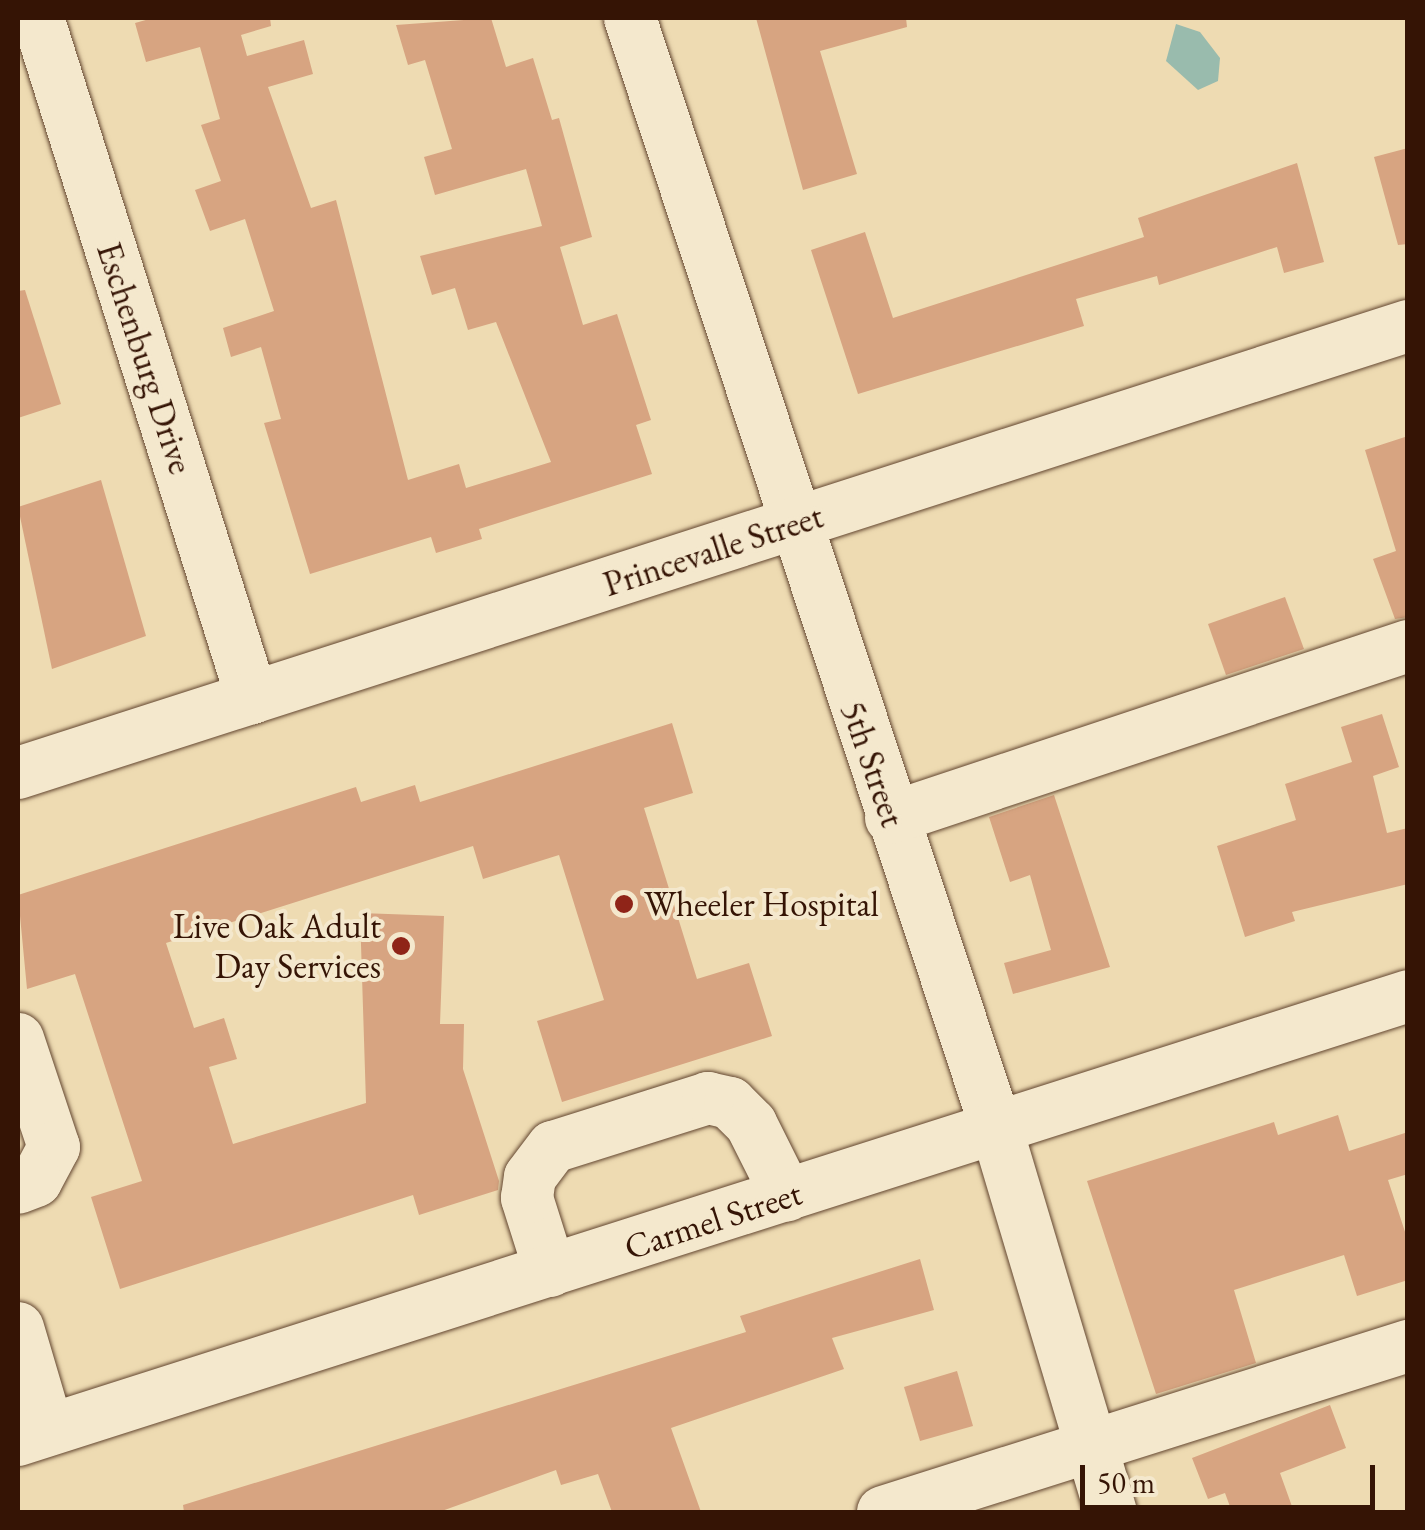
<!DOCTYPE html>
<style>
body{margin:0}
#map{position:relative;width:1425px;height:1530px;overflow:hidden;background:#eedbb2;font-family:"EB Garamond",serif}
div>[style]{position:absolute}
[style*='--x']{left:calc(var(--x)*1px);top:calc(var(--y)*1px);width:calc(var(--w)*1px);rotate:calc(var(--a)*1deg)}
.water>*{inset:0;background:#99bbad}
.building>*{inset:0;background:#d7a481}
.roads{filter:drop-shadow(0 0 2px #634630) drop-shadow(0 0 2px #634630)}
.minor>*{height:52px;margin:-26px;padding:0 26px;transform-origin:26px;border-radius:26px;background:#f4e8cd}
.dots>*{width:28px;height:28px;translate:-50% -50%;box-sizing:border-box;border:5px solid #f4e8cd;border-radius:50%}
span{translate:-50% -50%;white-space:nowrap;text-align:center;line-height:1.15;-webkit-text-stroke:8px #f4e8cd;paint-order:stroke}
.street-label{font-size:35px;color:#351405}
.poi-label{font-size:35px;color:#351405}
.left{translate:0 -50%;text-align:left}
.right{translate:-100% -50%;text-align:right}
.frame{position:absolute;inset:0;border:20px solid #351405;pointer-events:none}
.scale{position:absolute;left:1080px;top:1465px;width:295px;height:45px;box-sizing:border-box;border:5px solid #351405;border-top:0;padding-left:12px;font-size:30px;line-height:35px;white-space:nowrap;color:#351405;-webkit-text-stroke:8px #f4e8cd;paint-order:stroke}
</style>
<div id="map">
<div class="water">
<i style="clip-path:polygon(1176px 24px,1200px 32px,1220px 58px,1218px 81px,1198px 90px,1166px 61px)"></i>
</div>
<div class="building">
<i style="clip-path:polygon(153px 18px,270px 18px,271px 26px,241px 35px,247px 56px,304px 40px,313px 74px,268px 87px,311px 208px,336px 200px,408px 480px,459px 464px,466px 488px,551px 462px,496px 322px,468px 330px,455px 288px,432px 295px,420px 256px,542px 226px,526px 169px,435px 195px,424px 157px,452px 149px,425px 60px,408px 65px,396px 25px,491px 18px,506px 67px,533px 58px,552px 120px,559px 118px,592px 237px,560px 247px,583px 325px,617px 314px,651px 420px,636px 425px,652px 474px,479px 529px,482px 539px,436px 553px,431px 537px,310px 574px,264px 423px,281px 419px,261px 347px,231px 357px,223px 328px,274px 311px,245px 219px,210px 231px,195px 190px,221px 181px,201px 125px,220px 119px,200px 47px,146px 62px,135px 23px)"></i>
<i style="clip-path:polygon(756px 18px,906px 18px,907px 27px,820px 51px,857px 174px,803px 190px)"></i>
<i style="clip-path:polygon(1408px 148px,1408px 244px,1398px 245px,1374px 157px)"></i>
<i style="clip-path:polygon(1297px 163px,1324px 262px,1284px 273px,1277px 247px,1159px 285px,1157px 276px,1076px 299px,1084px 326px,858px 394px,811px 250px,865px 232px,893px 318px,1144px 237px,1138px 218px)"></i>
<i style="clip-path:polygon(25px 290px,61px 404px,18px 418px,18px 291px)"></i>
<i style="clip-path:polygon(1408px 436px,1408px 617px,1395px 619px,1373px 559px,1396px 551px,1365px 450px)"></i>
<i style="clip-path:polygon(101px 480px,146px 636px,52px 669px,18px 507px)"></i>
<i style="clip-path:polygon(1285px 597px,1304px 649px,1226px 675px,1208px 624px)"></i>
<i style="clip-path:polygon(1382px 714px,1399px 767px,1373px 776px,1387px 833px,1408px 828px,1408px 884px,1292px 912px,1295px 921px,1245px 937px,1217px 846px,1296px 820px,1285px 784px,1352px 762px,1341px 727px)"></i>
<i style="clip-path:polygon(672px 723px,693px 793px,644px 808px,697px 979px,749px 963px,772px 1036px,562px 1102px,537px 1021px,604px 1000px,559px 855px,483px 879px,473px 846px,166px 943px,194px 1028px,224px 1018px,237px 1059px,209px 1067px,233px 1144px,366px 1103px,360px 913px,444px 916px,440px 1024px,464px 1024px,463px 1069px,499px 1181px,498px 1190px,419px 1215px,413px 1195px,120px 1289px,91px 1197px,142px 1181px,75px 974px,27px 989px,18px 895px,356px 787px,361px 802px,415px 785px,420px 802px)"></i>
<i style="clip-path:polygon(1054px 795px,1110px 967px,1013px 994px,1004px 963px,1051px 950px,1030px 875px,1010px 882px,989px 817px)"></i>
<i style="clip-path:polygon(1338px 1115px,1349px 1151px,1408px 1132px,1408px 1174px,1388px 1180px,1408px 1241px,1408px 1280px,1357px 1296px,1344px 1255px,1234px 1290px,1256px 1363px,1156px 1394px,1087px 1181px,1274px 1122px,1278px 1135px)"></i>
<i style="clip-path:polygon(920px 1259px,934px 1310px,832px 1338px,844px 1369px,671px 1428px,701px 1512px,612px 1512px,598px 1474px,561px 1485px,556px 1470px,439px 1512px,184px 1512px,183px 1505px,746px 1332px,740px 1316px)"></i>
<i style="clip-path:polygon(957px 1371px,973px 1426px,920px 1441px,904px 1387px)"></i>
<i style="clip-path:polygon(1330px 1405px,1346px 1448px,1280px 1473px,1294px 1512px,1232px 1512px,1225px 1493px,1208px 1499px,1192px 1458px)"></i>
</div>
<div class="roads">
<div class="minor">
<i style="--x:38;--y:18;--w:713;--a:72.53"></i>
<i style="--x:630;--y:18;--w:1171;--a:71.74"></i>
<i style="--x:997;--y:1130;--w:399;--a:73.4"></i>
<i style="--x:18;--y:773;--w:1460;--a:-17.83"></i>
<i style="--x:891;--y:818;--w:545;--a:-18.4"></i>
<i style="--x:18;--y:1039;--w:114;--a:71.6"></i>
<i style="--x:54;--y:1147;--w:38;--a:118"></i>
<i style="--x:36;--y:1181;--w:19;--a:159"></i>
<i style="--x:550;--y:1271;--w:77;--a:-107.5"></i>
<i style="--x:527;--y:1198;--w:21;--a:-82"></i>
<i style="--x:530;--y:1177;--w:38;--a:-53"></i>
<i style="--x:553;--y:1147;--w:163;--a:-17.5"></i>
<i style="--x:708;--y:1098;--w:23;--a:13"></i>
<i style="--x:730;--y:1103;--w:30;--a:45"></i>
<i style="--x:751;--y:1124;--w:80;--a:63.4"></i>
<i style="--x:18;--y:1328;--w:106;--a:73.6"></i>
<i style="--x:18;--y:1440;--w:1459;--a:-17.71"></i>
<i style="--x:883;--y:1512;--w:551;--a:-17.55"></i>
</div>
</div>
<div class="dots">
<i style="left:624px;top:904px;background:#8f2418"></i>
<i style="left:401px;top:946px;background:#8f2418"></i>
</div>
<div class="street-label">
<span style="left:145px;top:358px;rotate:72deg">Eschenburg Drive</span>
<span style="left:713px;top:550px;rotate:-18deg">Princevalle Street</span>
<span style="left:873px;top:764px;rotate:71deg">5th Street</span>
<span style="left:713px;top:1220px;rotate:-18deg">Carmel Street</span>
</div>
<div class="poi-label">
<span class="left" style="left:644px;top:904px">Wheeler Hospital</span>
<span class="right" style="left:381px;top:946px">Live Oak Adult<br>Day Services</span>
</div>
<div class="frame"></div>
<div class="scale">50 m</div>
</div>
